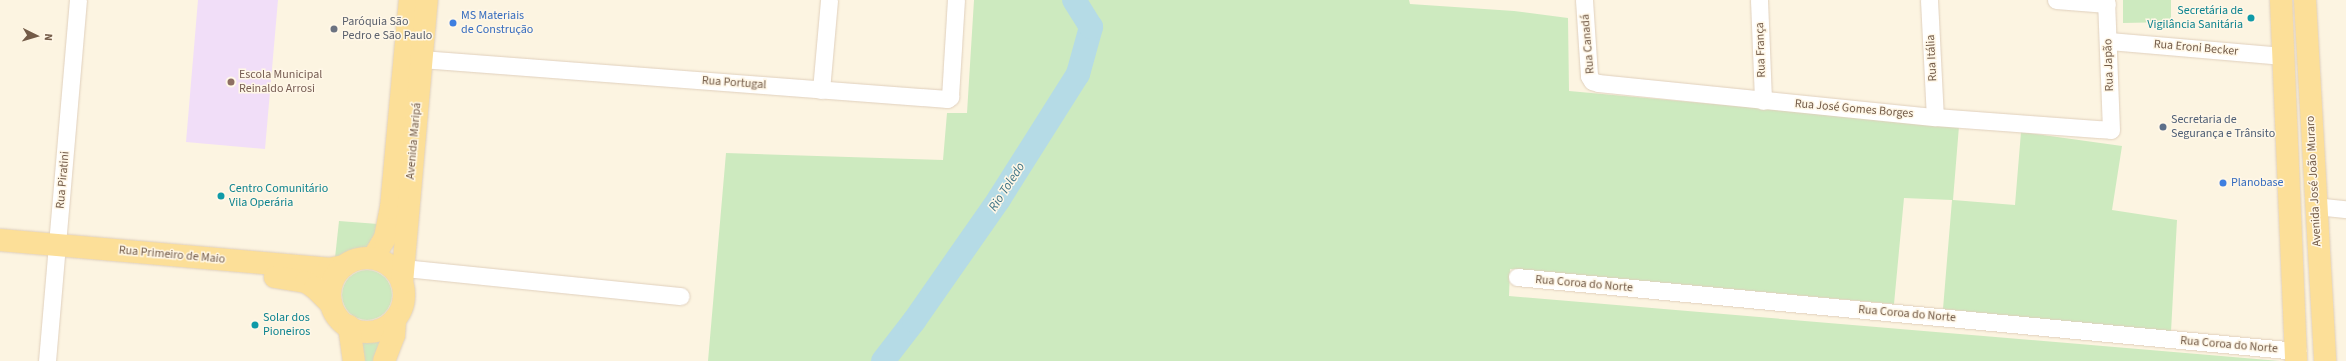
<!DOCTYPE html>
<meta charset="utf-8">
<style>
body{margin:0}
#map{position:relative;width:2346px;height:361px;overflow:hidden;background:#fcf4e1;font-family:"Source Sans 3",sans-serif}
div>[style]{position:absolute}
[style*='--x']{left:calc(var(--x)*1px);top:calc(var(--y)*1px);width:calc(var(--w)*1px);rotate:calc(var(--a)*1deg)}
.education>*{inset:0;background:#f1def8}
.green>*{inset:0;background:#cdeabf}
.round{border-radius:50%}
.river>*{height:24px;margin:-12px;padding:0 12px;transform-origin:12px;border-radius:12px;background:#b5dbe6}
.roads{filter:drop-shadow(0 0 1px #e0d0bd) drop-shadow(0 0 1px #e0d0bd)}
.minor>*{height:17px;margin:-8.5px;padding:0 8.5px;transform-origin:8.5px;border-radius:8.5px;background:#fff}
.major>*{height:22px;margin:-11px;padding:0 11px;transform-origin:11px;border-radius:11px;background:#fcdf98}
.major>.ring{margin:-11px;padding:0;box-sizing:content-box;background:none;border:22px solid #fcdf98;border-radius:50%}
.dots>*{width:11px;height:11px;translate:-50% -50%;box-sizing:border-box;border:2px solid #fff7e7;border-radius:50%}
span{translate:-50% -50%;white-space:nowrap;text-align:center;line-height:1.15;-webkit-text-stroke:3px #fff7e7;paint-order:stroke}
.culture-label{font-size:12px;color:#0d838f}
.right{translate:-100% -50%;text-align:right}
.left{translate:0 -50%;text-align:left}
.shop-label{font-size:12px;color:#366cbe}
.worship-label{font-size:12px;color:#5b616d}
.street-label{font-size:12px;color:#735b48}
.education-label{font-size:12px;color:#785e54}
.service-label{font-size:12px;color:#4e5e75}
.water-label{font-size:13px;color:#417687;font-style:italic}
.north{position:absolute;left:16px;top:16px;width:40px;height:40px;-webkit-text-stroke:3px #fff7e7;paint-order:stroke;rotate:95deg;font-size:11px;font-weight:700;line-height:16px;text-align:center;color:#735b48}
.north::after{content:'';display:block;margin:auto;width:14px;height:18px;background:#735b48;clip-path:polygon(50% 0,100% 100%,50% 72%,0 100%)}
</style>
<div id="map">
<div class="education">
<i style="clip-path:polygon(198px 0,278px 0,265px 149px,186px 142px)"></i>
</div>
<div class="green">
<i style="clip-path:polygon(974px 0,1409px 0,1410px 4px,1514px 11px,1568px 18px,1569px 91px,1959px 126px,1953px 200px,2015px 205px,2021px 132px,2122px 146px,2112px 210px,2177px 220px,2171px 332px,1943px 309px,1952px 200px,1904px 198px,1894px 304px,1510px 269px,1509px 296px,2280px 361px,708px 361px,726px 153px,943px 160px,947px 113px,967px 113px)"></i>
<i style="clip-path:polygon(2123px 0,2171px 0,2171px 22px,2123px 23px)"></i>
<i style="clip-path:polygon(339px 221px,378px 224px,378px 229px,367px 248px,353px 257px,347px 259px,335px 258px)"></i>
<i class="round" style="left:342px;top:270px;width:50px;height:50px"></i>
<i style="clip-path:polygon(388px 332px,376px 361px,359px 361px,356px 335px,376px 336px)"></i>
</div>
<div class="river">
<i style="--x:883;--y:361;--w:51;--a:-52.2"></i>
<i style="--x:914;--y:321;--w:149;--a:-55.1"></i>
<i style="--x:999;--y:199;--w:148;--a:-57.7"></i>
<i style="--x:1078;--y:74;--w:49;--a:-74.5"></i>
<i style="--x:1091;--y:27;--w:32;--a:-122"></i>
</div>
<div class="roads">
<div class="minor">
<i style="--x:1584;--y:0;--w:76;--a:86.2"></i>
<i style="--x:1589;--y:76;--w:6;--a:59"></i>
<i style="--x:1592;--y:81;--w:6;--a:18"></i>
<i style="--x:1598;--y:83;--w:339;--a:5.8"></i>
<i style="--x:1935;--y:117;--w:176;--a:4.2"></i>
<i style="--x:2111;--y:130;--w:130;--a:-92.2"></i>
<i style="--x:1759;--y:0;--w:101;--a:87.7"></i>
<i style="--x:1929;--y:0;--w:117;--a:87.1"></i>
<i style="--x:2056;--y:0;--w:51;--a:4.5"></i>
<i style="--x:2109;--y:41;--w:175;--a:4.9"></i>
<i style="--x:421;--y:59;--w:528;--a:4.35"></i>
<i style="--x:947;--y:99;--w:4;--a:-34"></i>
<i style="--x:950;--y:97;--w:97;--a:-86.5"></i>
<i style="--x:821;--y:90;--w:90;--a:-84.9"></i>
<i style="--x:2315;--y:206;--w:31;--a:6"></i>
<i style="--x:404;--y:268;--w:278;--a:5.8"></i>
<i style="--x:1517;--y:277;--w:784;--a:5.42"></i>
<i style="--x:47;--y:361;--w:362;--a:-85.1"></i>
</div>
<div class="major">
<i style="--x:2281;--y:0;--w:361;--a:87.6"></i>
<i style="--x:2305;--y:0;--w:362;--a:86.8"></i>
<i style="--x:0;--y:240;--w:330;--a:5"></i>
<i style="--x:329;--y:269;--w:15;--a:-11"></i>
<i style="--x:373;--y:258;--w:23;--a:-59"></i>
<i style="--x:385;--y:238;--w:31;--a:-79"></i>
<i style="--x:391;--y:208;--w:209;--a:-84.8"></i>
<i class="ring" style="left:330px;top:258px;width:52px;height:52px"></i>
<i style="--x:275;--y:277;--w:31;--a:9"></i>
<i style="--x:306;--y:282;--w:11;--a:34"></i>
<i style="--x:315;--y:288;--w:23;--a:45"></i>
<i style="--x:402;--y:283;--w:284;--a:-85"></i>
<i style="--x:349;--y:326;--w:35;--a:82"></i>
<i style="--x:384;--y:361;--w:28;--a:-69"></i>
<i style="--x:394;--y:335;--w:16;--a:-86"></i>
</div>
</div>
<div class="dots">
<i style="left:2251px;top:18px;background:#0f9aa8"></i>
<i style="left:453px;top:23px;background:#3f7fe0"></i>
<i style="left:334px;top:29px;background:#6b7280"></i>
<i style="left:231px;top:82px;background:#8d6e63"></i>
<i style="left:2163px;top:127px;background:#5c6f8a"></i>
<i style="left:2223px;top:183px;background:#3f7fe0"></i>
<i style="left:221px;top:196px;background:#0f9aa8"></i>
<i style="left:255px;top:325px;background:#0f9aa8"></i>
</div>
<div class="culture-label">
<span class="right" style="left:2243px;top:18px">Secretária de<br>Vigilância Sanitária</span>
<span class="left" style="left:229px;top:196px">Centro Comunitário<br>Vila Operária</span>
<span class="left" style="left:263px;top:325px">Solar dos<br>Pioneiros</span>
</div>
<div class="shop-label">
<span class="left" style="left:461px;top:23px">MS Materiais<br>de Construção</span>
<span class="left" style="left:2231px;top:183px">Planobase</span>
</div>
<div class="worship-label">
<span class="left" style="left:342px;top:29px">Paróquia São<br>Pedro e São Paulo</span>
</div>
<div class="street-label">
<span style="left:1588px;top:44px;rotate:-95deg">Rua Canadá</span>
<span style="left:2196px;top:48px;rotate:5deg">Rua Eroni Becker</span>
<span style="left:1761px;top:50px;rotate:-92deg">Rua França</span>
<span style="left:1932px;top:58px;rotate:-93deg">Rua Itália</span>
<span style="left:2109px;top:65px;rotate:-92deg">Rua Japão</span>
<span style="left:734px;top:83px;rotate:4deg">Rua Portugal</span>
<span style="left:1854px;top:109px;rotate:5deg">Rua José Gomes Borges</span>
<span style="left:414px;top:141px;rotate:-85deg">Avenida Maripá</span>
<span style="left:63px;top:180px;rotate:-85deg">Rua Piratini</span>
<span style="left:2314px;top:181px;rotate:-93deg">Avenida José João Muraro</span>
<span style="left:172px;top:255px;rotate:5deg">Rua Primeiro de Maio</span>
<span style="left:1584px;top:284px;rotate:5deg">Rua Coroa do Norte</span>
<span style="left:1907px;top:314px;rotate:5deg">Rua Coroa do Norte</span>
<span style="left:2229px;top:345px;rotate:5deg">Rua Coroa do Norte</span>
</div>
<div class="education-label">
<span class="left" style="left:239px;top:82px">Escola Municipal<br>Reinaldo Arrosi</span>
</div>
<div class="service-label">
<span class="left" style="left:2171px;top:127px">Secretaria de<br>Segurança e Trânsito</span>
</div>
<div class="water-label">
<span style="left:1007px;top:187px;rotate:-57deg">Rio Toledo</span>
</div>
<div class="north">N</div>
</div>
